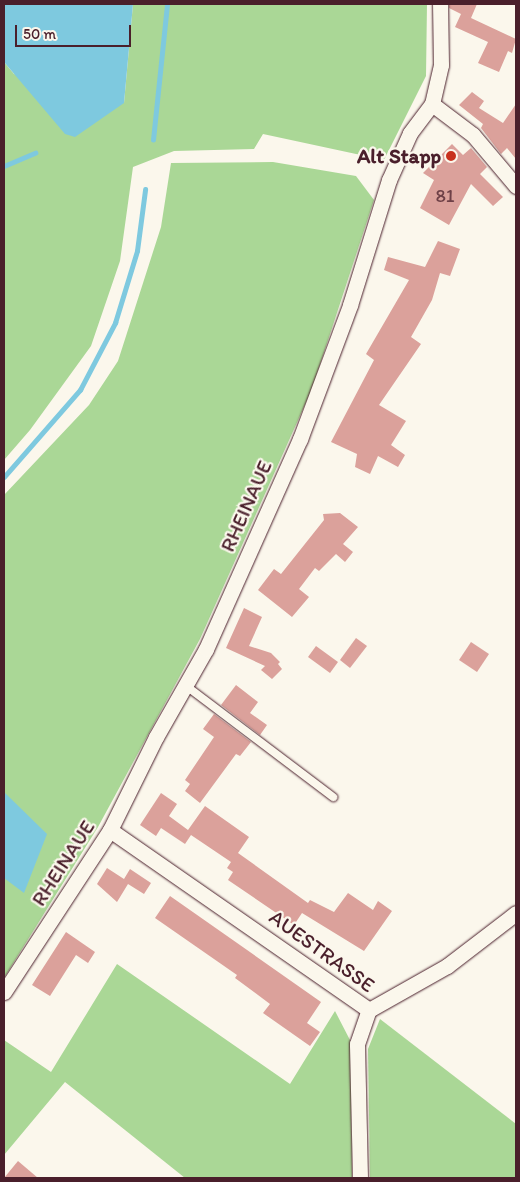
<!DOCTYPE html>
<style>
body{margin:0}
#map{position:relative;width:520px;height:1182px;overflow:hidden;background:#fbf7ec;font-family:Itim,sans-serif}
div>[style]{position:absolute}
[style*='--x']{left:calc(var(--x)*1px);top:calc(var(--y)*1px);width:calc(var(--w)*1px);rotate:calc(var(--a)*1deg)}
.green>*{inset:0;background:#aad796}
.water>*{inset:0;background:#7ec9df}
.stream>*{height:4.5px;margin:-2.25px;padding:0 2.25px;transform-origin:2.25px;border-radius:2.25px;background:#7ec9df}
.building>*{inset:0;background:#dba19b}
.roads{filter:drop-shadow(0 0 1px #4a1f2b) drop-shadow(0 0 1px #4a1f2b)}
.lane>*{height:8px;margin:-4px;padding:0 4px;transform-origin:4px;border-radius:4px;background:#fbf7ec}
.street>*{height:15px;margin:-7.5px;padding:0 7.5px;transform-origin:7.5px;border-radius:7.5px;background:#fbf7ec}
.dots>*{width:14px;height:14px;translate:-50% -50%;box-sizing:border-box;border:2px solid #fbf7ec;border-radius:50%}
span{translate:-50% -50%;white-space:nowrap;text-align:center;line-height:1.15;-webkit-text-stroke:4.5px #fbf7ec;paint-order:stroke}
.number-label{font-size:19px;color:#6e4047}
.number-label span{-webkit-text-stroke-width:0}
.poi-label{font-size:21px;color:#4a1f2b;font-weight:700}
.right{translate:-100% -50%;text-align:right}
.street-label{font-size:21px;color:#4a1f2b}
.frame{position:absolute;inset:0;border:5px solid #4a1f2b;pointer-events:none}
.scale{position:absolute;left:15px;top:25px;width:116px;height:22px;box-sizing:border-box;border:2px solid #4a1f2b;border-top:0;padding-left:6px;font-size:15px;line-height:18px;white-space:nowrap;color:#4a1f2b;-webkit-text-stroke:4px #fbf7ec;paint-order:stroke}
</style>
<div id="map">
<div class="green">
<i style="clip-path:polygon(133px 4px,427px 4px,426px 76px,384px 160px,263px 134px,254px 149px,174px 151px,133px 167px,120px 261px,91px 346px,30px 430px,4px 460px,4px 62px,14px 74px,124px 103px)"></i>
<i style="clip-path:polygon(273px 162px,356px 176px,374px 200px,312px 389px,200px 639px,98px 827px,4px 978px,4px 495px,89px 405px,118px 361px,161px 227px,171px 163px)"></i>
<i style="clip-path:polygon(117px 964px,290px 1084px,335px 1011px,351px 1042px,352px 1178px,185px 1178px,65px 1082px,4px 1155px,4px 1040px,51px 1072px)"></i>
<i style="clip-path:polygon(380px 1019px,516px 1124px,516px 1178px,370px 1178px,368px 1049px)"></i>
</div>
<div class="water">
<i style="clip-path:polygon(4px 4px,133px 4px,124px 103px,75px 137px,65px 134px,4px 62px)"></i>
<i style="clip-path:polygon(4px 792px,47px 834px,24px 893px,4px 878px)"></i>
</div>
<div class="stream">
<i style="--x:153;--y:140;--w:137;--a:-84.1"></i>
<i style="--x:4;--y:166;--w:34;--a:-23"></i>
<i style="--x:4;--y:477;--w:116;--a:-48.9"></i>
<i style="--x:80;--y:390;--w:76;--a:-62.4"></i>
<i style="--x:115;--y:323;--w:75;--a:-73"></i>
<i style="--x:137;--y:251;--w:62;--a:-82.5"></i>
</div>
<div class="building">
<i style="clip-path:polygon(449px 4px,477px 4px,471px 18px,516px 39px,512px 53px,508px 51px,499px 72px,478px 63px,488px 42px,455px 27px,461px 14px,449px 8px)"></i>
<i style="clip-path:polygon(472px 92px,484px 101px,479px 108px,503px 123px,516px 104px,516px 159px,507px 148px,501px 154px,481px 128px,483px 124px,459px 105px)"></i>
<i style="clip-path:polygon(452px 144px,463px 155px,471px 148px,487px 167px,480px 174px,503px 197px,493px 206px,471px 184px,449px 225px,420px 208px,434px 180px,423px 173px)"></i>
<i style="clip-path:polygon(438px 241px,460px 249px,450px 276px,440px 273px,432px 300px,411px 337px,421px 344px,379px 405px,406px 421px,391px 445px,405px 455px,398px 467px,378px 456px,370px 474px,355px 467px,357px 454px,331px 442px,374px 360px,366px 354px,409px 280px,384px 270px,388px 257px,425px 267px)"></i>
<i style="clip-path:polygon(340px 513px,358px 527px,343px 544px,353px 552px,345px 562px,336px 554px,319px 571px,315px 568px,299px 589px,309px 597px,292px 617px,258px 590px,274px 569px,281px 574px,324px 520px,323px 514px)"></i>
<i style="clip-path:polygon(244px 608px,262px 617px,249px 646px,271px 653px,280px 662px,278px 664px,282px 669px,272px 679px,261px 670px,265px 666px,226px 648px)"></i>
<i style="clip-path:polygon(356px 638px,367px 646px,350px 668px,340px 660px)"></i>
<i style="clip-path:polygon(471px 642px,489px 654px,477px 672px,459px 660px)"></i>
<i style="clip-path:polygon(316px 646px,338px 662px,330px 673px,308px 657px)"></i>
<i style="clip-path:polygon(236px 685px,258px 702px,250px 713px,267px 725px,260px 735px,221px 705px)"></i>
<i style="clip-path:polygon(214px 714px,251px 742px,240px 756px,236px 754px,200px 803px,185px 791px,190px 784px,185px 780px,214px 737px,203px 729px)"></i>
<i style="clip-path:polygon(161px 793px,177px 804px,169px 816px,188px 830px,205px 806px,249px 837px,238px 853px,308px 903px,310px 900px,334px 912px,348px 893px,373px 910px,378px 901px,392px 911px,364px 951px,302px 913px,294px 925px,228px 880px,233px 872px,227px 868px,231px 862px,191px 835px,185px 844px,161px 828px,156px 836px,140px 825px)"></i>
<i style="clip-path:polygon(107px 868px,124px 879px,130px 869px,151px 883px,144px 894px,128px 884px,117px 902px,97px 884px)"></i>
<i style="clip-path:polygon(170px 896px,321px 1002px,307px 1023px,320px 1032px,310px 1046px,263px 1013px,270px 1004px,235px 978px,237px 975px,155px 918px)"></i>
<i style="clip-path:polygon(66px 932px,95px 952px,88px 963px,76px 955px,50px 996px,32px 985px)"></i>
<i style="clip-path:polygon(18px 1161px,38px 1178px,4px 1178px)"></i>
</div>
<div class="roads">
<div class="lane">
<i style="--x:185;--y:685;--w:186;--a:37.1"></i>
</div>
<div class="street">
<i style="--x:432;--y:104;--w:51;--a:37.1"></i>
<i style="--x:473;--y:135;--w:67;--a:49.9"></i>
<i style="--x:110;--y:830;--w:315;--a:34.8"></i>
<i style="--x:4;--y:992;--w:194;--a:-56.8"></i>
<i style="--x:110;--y:830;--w:104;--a:-63.7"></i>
<i style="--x:156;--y:737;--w:101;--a:-60.4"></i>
<i style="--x:206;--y:649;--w:230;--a:-65.9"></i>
<i style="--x:300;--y:439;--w:143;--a:-69.5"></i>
<i style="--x:350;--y:305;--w:131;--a:-72.7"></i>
<i style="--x:389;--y:180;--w:51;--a:-65.9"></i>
<i style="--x:410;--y:133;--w:36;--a:-53"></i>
<i style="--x:432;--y:104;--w:40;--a:-77"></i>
<i style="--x:441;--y:65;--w:61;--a:-90.9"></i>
<i style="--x:369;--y:1010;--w:90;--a:-29.4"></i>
<i style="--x:447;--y:966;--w:87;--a:-37.5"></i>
<i style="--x:360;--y:1178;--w:134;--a:-91.3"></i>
<i style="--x:357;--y:1044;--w:36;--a:-71"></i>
</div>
</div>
<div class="dots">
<i style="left:451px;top:156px;background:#c8321e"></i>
</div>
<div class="number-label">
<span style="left:445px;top:196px">81</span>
</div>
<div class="poi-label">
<span class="right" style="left:441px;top:156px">Alt Stapp</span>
</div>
<div class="street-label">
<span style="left:246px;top:506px;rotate:-66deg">RHEINAUE</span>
<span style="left:63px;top:863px;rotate:-57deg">RHEINAUE</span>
<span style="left:322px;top:951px;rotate:36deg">AUESTRASSE</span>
</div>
<div class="frame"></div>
<div class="scale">50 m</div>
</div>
